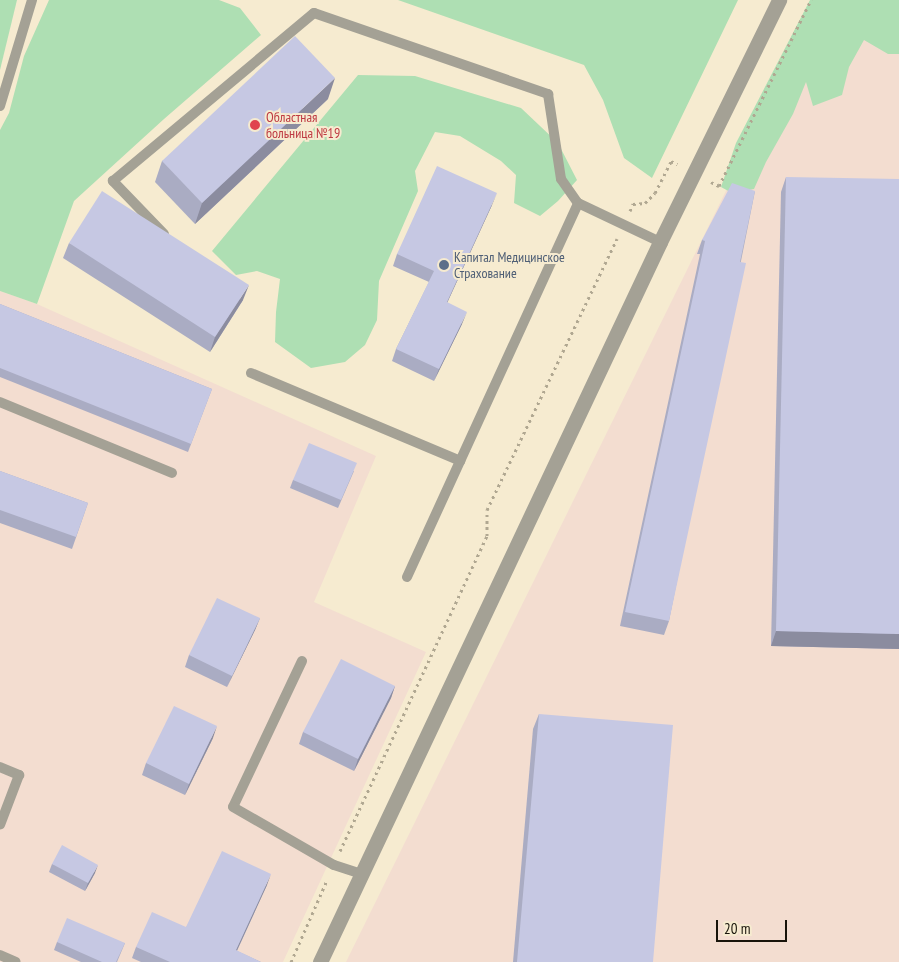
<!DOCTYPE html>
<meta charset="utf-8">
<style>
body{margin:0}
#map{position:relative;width:899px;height:962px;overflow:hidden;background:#f6ebd0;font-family:"PT Sans Narrow",sans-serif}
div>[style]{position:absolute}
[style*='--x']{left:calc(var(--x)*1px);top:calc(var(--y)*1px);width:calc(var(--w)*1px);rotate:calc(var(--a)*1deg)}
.industrial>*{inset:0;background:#f3ddd0}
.green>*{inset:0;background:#aedfb3}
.path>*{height:3px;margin-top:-1.5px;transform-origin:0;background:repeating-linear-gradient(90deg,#b0a791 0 2.5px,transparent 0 6.5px)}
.service>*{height:10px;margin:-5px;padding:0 5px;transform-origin:5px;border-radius:5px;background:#a4a195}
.minor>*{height:15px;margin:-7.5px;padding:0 7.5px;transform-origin:7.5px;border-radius:7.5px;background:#a4a195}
.wall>*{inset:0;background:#aaacc3}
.shaded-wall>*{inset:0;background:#8b8c9f}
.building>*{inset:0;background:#c6c8e3}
.dots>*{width:14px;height:14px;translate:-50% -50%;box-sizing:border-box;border:2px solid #f6ebd0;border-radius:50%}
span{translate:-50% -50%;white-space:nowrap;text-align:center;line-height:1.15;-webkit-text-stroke:4px #f6ebd0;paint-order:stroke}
.health-label{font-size:14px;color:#be3a42}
.left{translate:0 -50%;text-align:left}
.service-label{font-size:14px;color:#4e5e75}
.scale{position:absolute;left:716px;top:920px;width:71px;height:22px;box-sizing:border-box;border:2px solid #18140a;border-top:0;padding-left:6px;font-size:15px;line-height:18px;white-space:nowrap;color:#18140a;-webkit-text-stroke:4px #f6ebd0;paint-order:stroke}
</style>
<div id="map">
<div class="industrial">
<i style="clip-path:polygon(820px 0,899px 0,899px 962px,346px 962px)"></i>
<i style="clip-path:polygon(0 291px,37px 304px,376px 456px,314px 602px,426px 652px,283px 962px,0 962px)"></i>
</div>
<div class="green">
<i style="clip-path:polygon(0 0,17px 0,0 70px)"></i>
<i style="clip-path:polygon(49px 0,219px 0,240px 8px,261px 35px,164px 119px,74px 201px,37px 304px,0 291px,0 130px,9px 113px,24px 56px)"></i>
<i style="clip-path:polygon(398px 0,738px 0,652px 178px,624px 158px,603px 100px,584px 65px)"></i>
<i style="clip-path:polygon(810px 0,899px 0,899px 54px,888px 54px,864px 40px,849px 67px,842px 95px,813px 106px,806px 82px,793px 114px,766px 162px,754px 189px,732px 193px,721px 187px,736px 143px)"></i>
<i style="clip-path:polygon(358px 75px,415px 76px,521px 108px,558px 143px,577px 180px,558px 201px,540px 216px,514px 203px,516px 175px,501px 161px,460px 136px,435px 132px,415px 171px,418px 191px,379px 281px,377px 320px,365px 345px,345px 362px,311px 368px,275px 342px,276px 312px,280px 279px,257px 271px,236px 275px,212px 251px)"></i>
</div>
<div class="path">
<i style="--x:711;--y:182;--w:9;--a:27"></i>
<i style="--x:719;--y:186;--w:208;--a:-63.7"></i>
<i style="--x:630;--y:211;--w:8;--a:-67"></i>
<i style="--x:633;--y:204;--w:12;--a:-5"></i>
<i style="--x:645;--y:203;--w:14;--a:-45"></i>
<i style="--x:655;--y:193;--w:36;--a:-63"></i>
<i style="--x:671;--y:161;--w:7;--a:27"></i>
<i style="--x:340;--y:851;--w:348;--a:-65"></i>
<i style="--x:487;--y:536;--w:26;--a:-90"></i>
<i style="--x:487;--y:510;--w:301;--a:-64.4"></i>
<i style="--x:291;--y:962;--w:90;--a:-66.3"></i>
</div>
<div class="service">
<i style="--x:0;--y:106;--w:111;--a:-73.2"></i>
<i style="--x:164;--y:234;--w:74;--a:-133.9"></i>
<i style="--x:113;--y:181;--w:262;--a:-39.9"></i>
<i style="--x:314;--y:13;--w:248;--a:19.1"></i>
<i style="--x:548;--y:94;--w:86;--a:81.3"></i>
<i style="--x:561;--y:179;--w:29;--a:55"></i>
<i style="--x:578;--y:203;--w:91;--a:25.4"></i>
<i style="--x:251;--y:373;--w:227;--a:22.8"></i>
<i style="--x:0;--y:402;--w:186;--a:22.4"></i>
<i style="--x:407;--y:577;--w:411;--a:-65.4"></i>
<i style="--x:302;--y:661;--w:161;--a:115.3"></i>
<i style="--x:233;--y:807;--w:116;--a:29.9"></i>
<i style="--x:334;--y:865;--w:29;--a:18"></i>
<i style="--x:0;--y:767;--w:21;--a:23"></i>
<i style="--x:19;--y:775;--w:53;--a:110.8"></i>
<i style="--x:0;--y:955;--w:17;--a:24"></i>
</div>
<div class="minor">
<i style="--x:320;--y:962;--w:796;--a:-64.72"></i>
<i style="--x:660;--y:242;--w:270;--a:-63.8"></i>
</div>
<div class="wall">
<i style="clip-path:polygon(328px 99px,195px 224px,155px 182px,162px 161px)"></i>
<i style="clip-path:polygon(786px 177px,899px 649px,771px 646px,781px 192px)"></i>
<i style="clip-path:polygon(755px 191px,669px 621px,664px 635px,620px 626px,700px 254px,697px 254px,702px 240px)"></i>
<i style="clip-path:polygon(492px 205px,447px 303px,462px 324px,434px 381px,392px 361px,396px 349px,429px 282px,393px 266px,397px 254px)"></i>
<i style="clip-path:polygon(69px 243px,243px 300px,210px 352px,63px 258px)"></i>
<i style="clip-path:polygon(0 304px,212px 389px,188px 452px,0 377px)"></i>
<i style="clip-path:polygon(0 471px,88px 503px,72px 549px,0 523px)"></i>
<i style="clip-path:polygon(354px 471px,338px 508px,290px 488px,293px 480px)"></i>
<i style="clip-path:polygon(260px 618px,255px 630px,227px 687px,185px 667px,189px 655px)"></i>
<i style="clip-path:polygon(395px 686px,391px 698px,354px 771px,299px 744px,303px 732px)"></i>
<i style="clip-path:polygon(539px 714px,653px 962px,513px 962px,533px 729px)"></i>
<i style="clip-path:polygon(213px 738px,185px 795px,142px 775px,146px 763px)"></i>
<i style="clip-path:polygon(52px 864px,95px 873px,85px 891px,49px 872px)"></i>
<i style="clip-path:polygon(267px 885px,237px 951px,261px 962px,141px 962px,132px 958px,136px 947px,186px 927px)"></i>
<i style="clip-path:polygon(57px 942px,125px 943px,117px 962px,81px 962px,54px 950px)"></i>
</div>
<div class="shaded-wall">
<i style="clip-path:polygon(335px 78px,328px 99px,195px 224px,202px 203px)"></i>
<i style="clip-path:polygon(497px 193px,492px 205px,442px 314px,447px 302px)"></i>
<i style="clip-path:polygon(249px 285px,243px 300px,210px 352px,215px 337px)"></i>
<i style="clip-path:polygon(467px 312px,462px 324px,434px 381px,439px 369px)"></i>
<i style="clip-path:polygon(260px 618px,255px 630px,227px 687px,232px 676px)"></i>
<i style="clip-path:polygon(776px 631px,899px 634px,899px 649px,771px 646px)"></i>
<i style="clip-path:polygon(395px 686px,391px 698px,354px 771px,358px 759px)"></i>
<i style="clip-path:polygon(217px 726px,213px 738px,185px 795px,189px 784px)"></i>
<i style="clip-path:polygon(98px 865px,95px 873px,85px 891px,88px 883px)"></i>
<i style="clip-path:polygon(271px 874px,267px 885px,232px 961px,236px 950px)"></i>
</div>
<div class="building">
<i style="clip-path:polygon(295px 36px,335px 78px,202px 203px,162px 161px)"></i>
<i style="clip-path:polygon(437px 166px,497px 193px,447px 302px,467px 312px,439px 369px,396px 349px,434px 271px,397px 254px)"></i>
<i style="clip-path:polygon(786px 177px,899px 179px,899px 634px,776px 631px)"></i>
<i style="clip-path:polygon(732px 183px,755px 191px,740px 262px,746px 263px,669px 621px,625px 612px,705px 241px,702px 240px)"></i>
<i style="clip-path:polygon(102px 191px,249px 285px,215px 337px,69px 243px)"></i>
<i style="clip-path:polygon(0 304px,212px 389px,191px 444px,0 368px)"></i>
<i style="clip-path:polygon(309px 443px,357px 463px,341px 500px,293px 480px)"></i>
<i style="clip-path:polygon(0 471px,88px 503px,76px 537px,0 510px)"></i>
<i style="clip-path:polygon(217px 598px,260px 618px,232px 676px,189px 655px)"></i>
<i style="clip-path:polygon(341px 659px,395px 686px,358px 759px,303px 732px)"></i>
<i style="clip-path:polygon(174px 706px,217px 726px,189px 784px,146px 763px)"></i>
<i style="clip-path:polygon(539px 714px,673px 725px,653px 962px,517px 962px)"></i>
<i style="clip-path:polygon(62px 845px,98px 865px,88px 883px,52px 864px)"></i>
<i style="clip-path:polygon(222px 851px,271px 874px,236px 950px,261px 962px,170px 962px,136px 947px,152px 912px,186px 927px)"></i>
<i style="clip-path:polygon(67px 918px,125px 943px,116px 962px,102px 962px,57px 942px)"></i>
</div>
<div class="dots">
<i style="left:255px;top:125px;background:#e0444e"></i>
<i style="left:444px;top:265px;background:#5c6f8a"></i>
</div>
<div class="health-label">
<span class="left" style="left:266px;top:125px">Областная<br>больница №19</span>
</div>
<div class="service-label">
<span class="left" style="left:454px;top:265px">Капитал Медицинское<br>Страхование</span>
</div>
<div class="scale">20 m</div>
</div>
